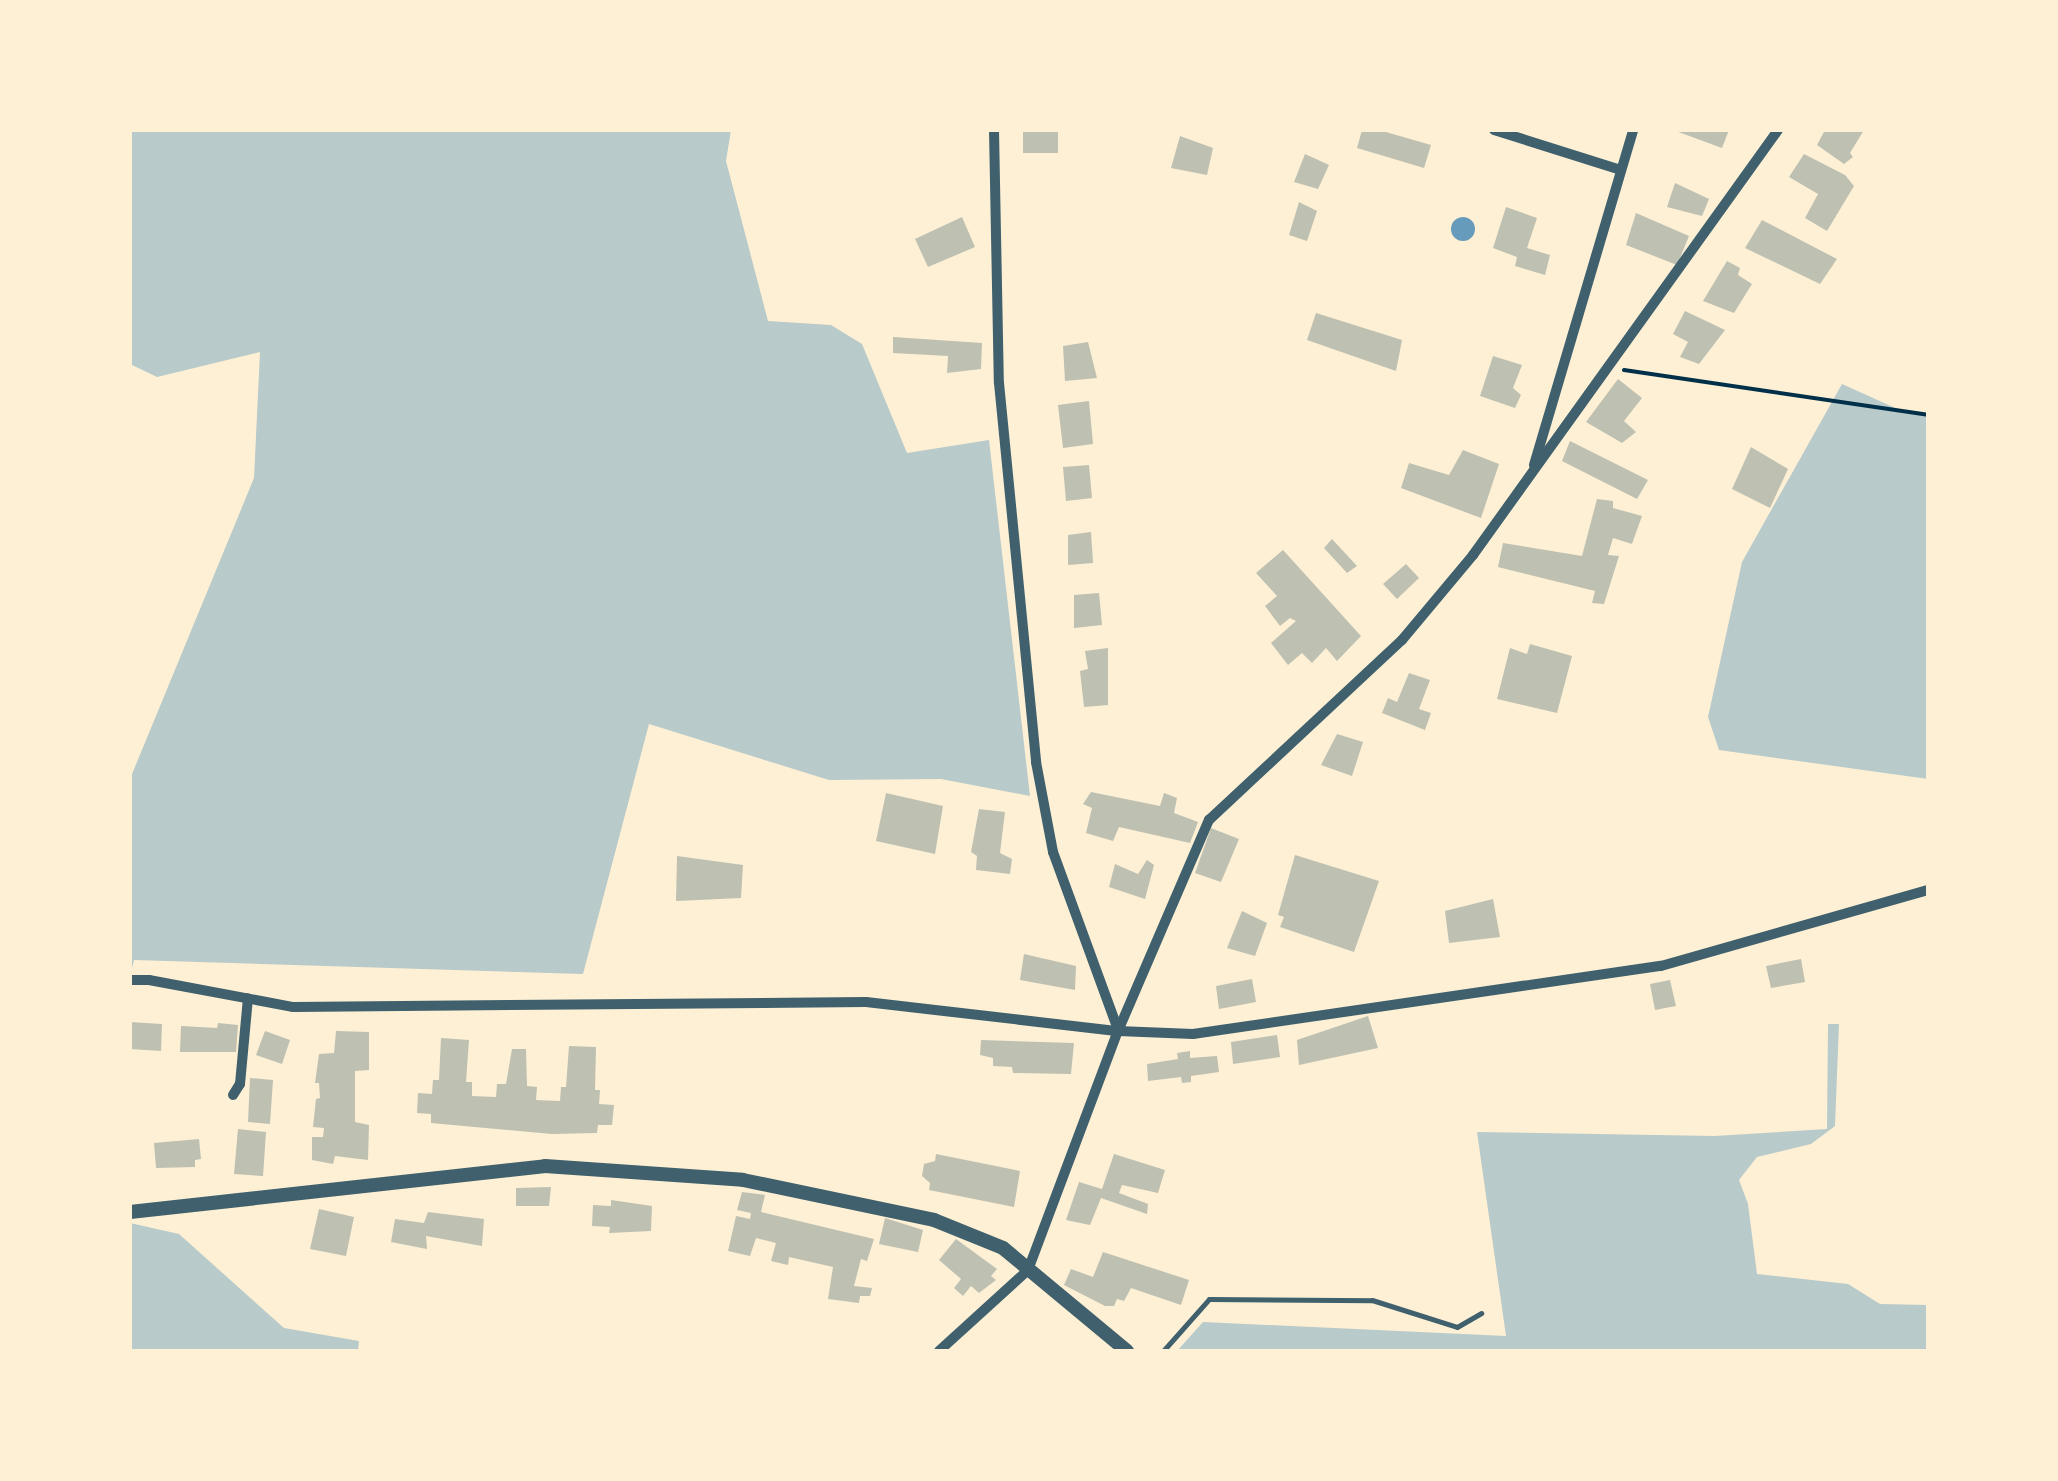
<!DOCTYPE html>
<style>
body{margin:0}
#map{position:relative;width:2058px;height:1481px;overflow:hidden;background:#fdf0d5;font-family:"Roboto Condensed",sans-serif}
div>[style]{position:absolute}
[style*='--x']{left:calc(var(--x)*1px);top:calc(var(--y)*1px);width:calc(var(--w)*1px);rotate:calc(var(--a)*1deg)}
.green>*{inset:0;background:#b9caca}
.water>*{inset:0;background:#669bbc}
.round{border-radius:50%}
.building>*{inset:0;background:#bec0b2}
.path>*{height:4px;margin:-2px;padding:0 2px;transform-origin:2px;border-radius:2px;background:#003049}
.service>*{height:5px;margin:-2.5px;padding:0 2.5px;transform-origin:2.5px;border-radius:2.5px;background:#3f606c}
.minor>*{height:10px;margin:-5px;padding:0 5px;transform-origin:5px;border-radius:5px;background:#3f606c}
.tertiary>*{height:14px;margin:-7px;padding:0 7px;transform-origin:7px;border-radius:7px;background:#3f606c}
span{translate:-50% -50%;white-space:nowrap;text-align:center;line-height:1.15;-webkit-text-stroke:10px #fdf0d5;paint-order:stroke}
.frame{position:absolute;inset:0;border:132px solid #fdf0d5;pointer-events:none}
</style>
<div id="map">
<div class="green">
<i style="clip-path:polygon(130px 130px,731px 130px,726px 161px,768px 321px,831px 325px,862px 344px,907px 453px,989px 440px,1030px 796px,941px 779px,829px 780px,649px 724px,583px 974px,134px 960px,130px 976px,130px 779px,254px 478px,260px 352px,157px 377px,130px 364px)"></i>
<i style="clip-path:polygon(1842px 384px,1902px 411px,1928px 415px,1928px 779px,1719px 750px,1708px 717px,1742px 562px)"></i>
<i style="clip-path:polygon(1828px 1024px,1839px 1024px,1835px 1126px,1811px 1144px,1757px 1157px,1739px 1180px,1748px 1204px,1757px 1274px,1848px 1284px,1880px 1304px,1928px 1305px,1928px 1351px,1177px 1351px,1203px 1322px,1506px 1336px,1477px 1132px,1714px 1136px,1827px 1129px)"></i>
<i style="clip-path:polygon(130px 1223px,179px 1234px,284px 1328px,359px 1341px,358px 1351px,130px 1351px)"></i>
</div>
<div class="water">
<i class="round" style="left:1451px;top:217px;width:24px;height:24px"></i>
</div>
<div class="building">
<i style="clip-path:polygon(1023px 130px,1058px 130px,1058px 153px,1023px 153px)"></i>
<i style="clip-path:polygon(1362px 130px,1379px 130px,1431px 145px,1424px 168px,1357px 148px)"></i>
<i style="clip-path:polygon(1673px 130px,1729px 130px,1722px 148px)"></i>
<i style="clip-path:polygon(1825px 130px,1864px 130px,1850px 153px,1853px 157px,1844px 164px,1817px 145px)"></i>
<i style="clip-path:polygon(1180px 136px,1213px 148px,1207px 175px,1171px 168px)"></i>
<i style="clip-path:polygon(1305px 154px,1329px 165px,1318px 189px,1294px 182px)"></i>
<i style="clip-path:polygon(1804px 154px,1845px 175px,1854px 186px,1827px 231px,1805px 218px,1818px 194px,1789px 177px)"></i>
<i style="clip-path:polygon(1675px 183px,1709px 199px,1702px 216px,1667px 207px)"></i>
<i style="clip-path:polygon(1299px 202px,1317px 211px,1307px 241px,1289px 235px)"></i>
<i style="clip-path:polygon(1506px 207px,1537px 218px,1527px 248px,1550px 255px,1545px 275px,1515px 266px,1517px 257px,1493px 248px)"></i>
<i style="clip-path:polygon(1636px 213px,1689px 236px,1677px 265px,1626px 245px)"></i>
<i style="clip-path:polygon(962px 217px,975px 247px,928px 267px,915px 239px)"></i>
<i style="clip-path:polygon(1762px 220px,1837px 259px,1820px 284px,1745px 248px)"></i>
<i style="clip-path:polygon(1727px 261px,1740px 268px,1738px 275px,1752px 284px,1734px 313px,1703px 301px)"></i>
<i style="clip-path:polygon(1685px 311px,1725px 330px,1699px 364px,1680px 357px,1688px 342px,1673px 334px)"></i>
<i style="clip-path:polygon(1316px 313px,1402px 340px,1396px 371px,1307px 340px)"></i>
<i style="clip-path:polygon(893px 337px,982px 343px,981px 369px,947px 373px,948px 356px,893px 353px)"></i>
<i style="clip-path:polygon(1088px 342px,1097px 378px,1065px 381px,1063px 346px)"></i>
<i style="clip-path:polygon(1493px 356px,1522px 365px,1513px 388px,1521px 395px,1515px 408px,1480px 396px)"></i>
<i style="clip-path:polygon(1618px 379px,1642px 398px,1624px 421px,1636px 432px,1622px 443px,1586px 422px)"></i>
<i style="clip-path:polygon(1089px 401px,1093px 444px,1063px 448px,1058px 405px)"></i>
<i style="clip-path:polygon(1570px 441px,1648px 480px,1637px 499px,1562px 461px)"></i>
<i style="clip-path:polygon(1751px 447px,1788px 469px,1770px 508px,1732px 489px)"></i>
<i style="clip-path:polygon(1463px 450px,1499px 464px,1481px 518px,1401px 488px,1409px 463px,1449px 475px)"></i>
<i style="clip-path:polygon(1089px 465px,1092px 498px,1066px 501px,1063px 467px)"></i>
<i style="clip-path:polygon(1597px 499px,1613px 501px,1613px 508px,1642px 516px,1632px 544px,1613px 538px,1608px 555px,1619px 556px,1604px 604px,1592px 603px,1595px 591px,1498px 567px,1503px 543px,1582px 556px)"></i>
<i style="clip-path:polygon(1091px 532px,1093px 563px,1068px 565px,1068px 535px)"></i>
<i style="clip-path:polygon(1332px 539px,1357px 566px,1347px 573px,1324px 548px)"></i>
<i style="clip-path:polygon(1283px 550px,1361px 636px,1337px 661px,1326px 648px,1312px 663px,1302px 653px,1288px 665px,1271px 643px,1296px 621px,1290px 618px,1280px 626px,1265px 606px,1277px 596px,1256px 573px)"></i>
<i style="clip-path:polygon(1406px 564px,1419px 578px,1397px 599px,1383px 584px)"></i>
<i style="clip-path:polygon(1099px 593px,1102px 625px,1074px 628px,1074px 595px)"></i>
<i style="clip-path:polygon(1530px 644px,1572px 656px,1557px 713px,1497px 699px,1510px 648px,1527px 654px)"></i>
<i style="clip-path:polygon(1108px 648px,1108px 705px,1084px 707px,1080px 671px,1088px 669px,1085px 651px)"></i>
<i style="clip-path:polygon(1409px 673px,1430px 680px,1419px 709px,1431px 713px,1425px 730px,1382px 713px,1388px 698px,1397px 702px)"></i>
<i style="clip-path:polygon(1337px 734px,1363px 742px,1352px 776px,1321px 765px)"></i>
<i style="clip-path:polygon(1091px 792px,1160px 806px,1164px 793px,1177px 798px,1174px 813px,1198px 822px,1190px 843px,1119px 827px,1113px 841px,1086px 833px,1092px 808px,1083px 804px)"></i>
<i style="clip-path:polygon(886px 793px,943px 806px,935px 854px,876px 841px)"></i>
<i style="clip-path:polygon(979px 809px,1005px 812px,1000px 853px,1012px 859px,1010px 874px,976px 870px,977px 856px,971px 852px)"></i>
<i style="clip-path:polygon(1211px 828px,1239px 839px,1221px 882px,1195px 873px)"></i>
<i style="clip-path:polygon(1295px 855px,1379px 881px,1354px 952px,1280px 927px,1284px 917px,1278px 915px)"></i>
<i style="clip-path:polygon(677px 856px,743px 865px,741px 898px,676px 901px)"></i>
<i style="clip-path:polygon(1147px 860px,1154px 865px,1145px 899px,1109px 887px,1115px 864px,1138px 874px)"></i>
<i style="clip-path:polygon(1493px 899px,1500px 937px,1449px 943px,1445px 911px)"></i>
<i style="clip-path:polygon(1242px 911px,1267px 923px,1255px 956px,1227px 948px)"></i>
<i style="clip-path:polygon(1024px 954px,1076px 966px,1075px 990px,1020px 980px)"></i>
<i style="clip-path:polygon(1801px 959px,1805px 982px,1771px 988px,1766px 966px)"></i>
<i style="clip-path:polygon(1252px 979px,1256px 1002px,1219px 1009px,1216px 986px)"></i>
<i style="clip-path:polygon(1670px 980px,1676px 1006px,1655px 1010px,1650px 984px)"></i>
<i style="clip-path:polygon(1368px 1016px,1378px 1048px,1299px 1065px,1297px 1040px)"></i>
<i style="clip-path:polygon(130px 1022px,162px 1024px,161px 1051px,130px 1049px)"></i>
<i style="clip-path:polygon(218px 1023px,238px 1025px,236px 1052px,180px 1052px,181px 1026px,217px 1028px)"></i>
<i style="clip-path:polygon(265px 1031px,290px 1040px,282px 1064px,256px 1055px)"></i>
<i style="clip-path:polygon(336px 1031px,369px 1032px,369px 1070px,355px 1071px,355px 1122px,369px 1125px,368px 1160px,335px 1156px,333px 1164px,312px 1160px,312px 1137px,323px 1137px,324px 1128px,313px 1127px,316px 1099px,320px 1098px,319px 1083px,315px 1083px,319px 1054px,334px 1053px)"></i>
<i style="clip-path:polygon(1277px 1035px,1280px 1057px,1233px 1064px,1231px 1042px)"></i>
<i style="clip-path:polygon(441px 1038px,469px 1040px,466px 1082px,472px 1082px,472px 1096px,496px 1097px,497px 1084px,506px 1084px,512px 1049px,526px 1049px,527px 1086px,537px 1087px,536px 1100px,560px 1101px,561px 1087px,566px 1087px,569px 1046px,596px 1047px,595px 1090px,600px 1090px,599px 1104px,614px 1105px,612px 1125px,598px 1125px,597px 1133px,552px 1134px,431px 1123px,431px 1114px,417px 1113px,418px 1093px,432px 1094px,433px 1080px,439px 1080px)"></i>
<i style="clip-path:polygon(981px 1040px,1074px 1043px,1071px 1074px,1013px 1073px,1012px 1067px,993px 1066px,993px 1058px,980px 1055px)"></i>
<i style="clip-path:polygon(1190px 1051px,1190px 1058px,1217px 1056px,1219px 1072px,1191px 1076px,1191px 1082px,1182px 1083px,1181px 1077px,1148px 1081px,1147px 1064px,1178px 1059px,1177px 1053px)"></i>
<i style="clip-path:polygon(250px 1078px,273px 1080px,270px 1124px,248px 1122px)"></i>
<i style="clip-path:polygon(238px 1129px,266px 1132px,263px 1176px,234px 1174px)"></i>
<i style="clip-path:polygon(199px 1139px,201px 1159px,195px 1160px,195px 1167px,156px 1168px,154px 1143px)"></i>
<i style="clip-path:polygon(936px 1154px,1020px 1171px,1014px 1207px,929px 1190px,930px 1183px,922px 1176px,924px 1164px,935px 1161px)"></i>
<i style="clip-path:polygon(1114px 1154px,1165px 1170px,1158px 1193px,1122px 1185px,1119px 1193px,1148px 1204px,1147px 1214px,1101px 1198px,1090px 1225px,1066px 1220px,1079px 1182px,1102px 1189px)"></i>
<i style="clip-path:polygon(551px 1187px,549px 1206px,516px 1206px,516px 1188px)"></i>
<i style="clip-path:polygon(742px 1192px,765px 1195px,761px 1212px,874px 1239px,867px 1261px,861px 1259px,854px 1286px,872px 1288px,870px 1296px,860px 1296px,859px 1303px,828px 1299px,833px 1267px,789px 1257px,788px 1265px,771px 1261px,776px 1243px,756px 1238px,750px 1256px,728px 1251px,736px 1216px,750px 1219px,751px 1213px,737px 1210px)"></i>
<i style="clip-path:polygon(611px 1200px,652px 1206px,651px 1231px,609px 1233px,610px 1227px,592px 1226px,593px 1205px,611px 1206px)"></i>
<i style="clip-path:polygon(319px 1209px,354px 1217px,346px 1256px,310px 1249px)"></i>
<i style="clip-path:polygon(428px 1212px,484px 1219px,482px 1246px,426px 1236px,427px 1249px,391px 1242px,395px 1219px,424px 1223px)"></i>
<i style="clip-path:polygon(885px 1218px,923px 1230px,918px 1252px,879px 1244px)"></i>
<i style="clip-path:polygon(956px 1239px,997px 1269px,991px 1276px,996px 1280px,979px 1293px,971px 1286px,963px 1296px,954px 1288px,961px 1279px,939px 1260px)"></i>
<i style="clip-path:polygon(1103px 1252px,1189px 1280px,1181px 1305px,1131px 1288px,1124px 1301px,1117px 1299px,1114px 1306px,1105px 1306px,1064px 1285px,1071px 1269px,1093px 1277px)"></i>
</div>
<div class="path">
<i style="--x:1624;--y:370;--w:307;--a:8.4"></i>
</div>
<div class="service">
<i style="--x:1163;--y:1351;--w:69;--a:-48.5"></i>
<i style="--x:1209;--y:1299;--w:163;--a:0.4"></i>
<i style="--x:1372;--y:1300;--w:89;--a:17.6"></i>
<i style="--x:1457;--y:1327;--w:28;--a:-30"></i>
</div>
<div class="minor">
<i style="--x:994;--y:130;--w:253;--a:88.9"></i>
<i style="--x:999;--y:383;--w:381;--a:84.4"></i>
<i style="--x:1036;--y:762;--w:92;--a:79.3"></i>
<i style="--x:1053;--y:852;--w:189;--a:69.9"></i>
<i style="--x:1494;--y:130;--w:133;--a:17.5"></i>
<i style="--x:1534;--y:465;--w:349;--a:-73.5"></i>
<i style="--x:130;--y:980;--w:19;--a:0"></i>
<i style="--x:149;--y:980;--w:147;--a:10.6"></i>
<i style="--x:293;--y:1007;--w:573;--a:-0.5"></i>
<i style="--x:866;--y:1002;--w:254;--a:6.6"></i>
<i style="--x:1118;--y:1031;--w:75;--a:2.3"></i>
<i style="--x:1193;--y:1034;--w:473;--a:-8.3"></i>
<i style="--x:1661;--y:966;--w:278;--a:-15.9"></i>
<i style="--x:233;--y:1095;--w:13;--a:-58"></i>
<i style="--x:240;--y:1084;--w:86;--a:-84.7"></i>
<i style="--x:939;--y:1351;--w:120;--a:-42.3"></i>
<i style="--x:1028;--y:1270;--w:255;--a:-69.4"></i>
<i style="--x:1118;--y:1031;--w:230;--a:-66.7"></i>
<i style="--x:1209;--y:820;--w:264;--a:-43"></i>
<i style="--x:1402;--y:640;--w:111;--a:-50.1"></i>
<i style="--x:1473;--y:555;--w:523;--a:-54.33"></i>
</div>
<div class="tertiary">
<i style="--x:130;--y:1212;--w:418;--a:-6.3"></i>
<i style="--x:545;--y:1166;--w:198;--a:4"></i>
<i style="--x:743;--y:1180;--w:195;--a:11.8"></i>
<i style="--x:934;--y:1220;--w:74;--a:22.1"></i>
<i style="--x:1003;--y:1248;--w:161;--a:39.7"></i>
</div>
<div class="frame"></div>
</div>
